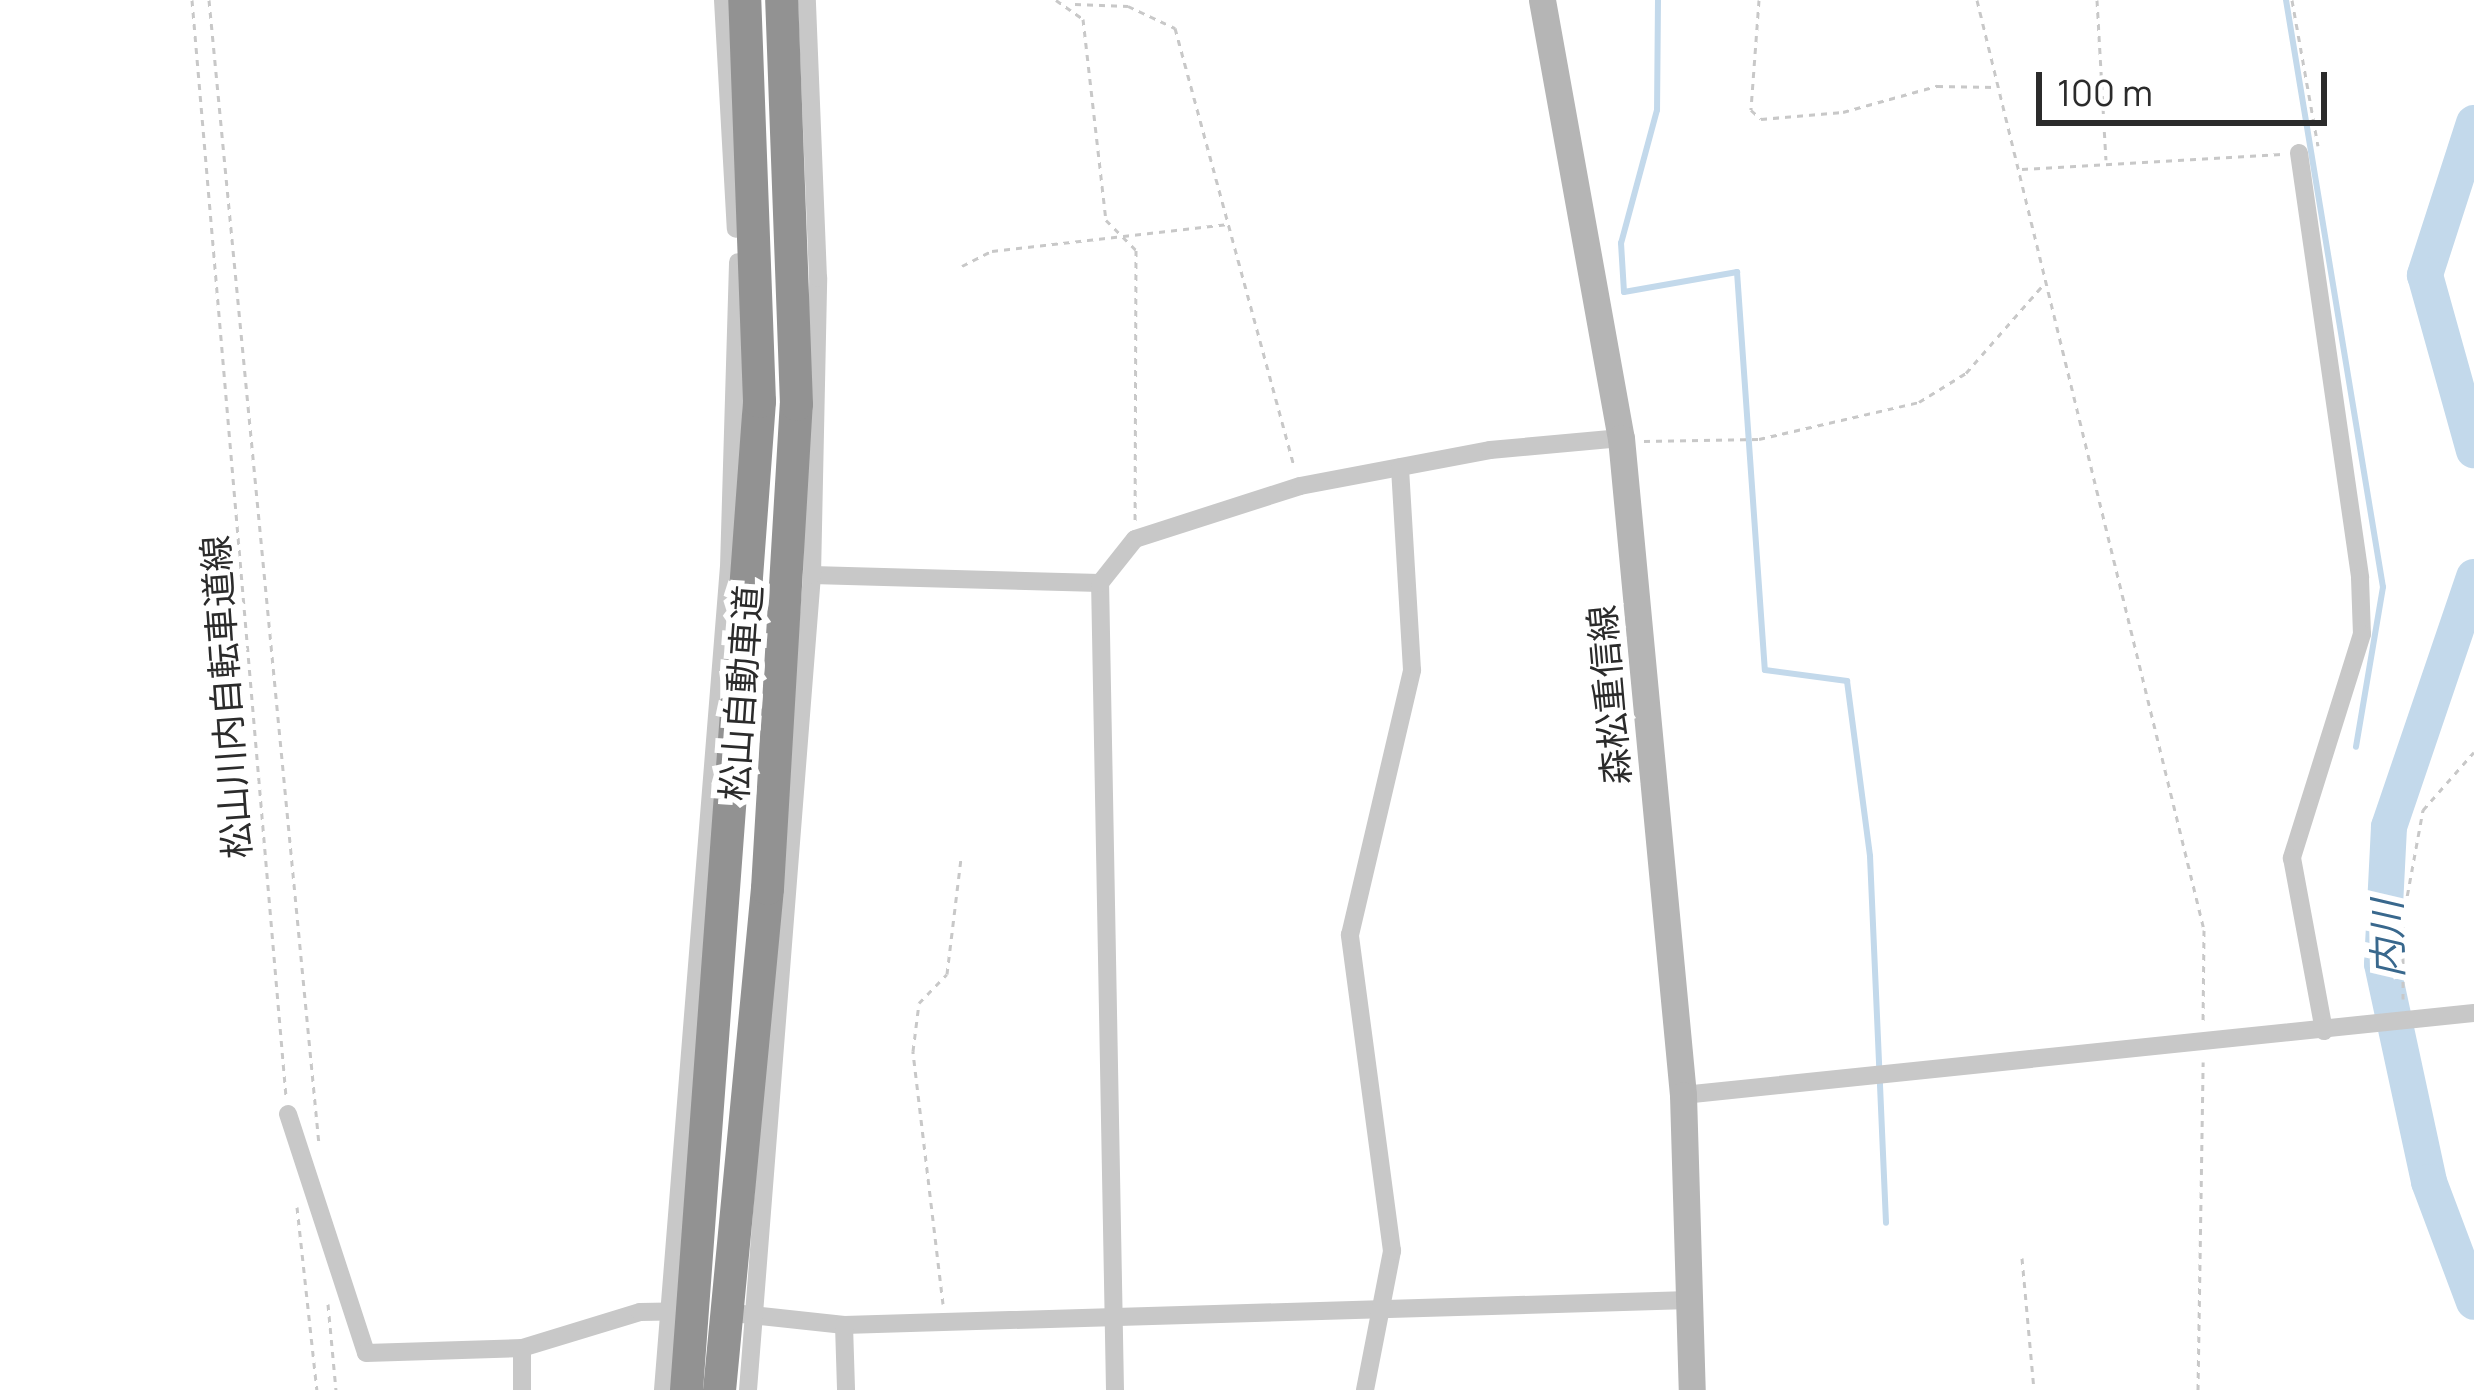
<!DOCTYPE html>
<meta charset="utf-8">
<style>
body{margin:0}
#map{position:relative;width:2474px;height:1390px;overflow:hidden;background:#fff;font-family:Manrope,"Noto Sans JP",sans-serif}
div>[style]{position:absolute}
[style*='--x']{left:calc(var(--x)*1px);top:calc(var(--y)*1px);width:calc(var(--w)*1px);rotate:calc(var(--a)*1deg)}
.stream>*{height:6px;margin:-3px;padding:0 3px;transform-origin:3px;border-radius:3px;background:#c3d9eb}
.river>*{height:36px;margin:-18px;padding:0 18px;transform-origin:18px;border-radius:18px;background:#c3d9eb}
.path>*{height:3px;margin-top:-1.5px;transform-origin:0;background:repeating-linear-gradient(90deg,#c8c8c8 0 6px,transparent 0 12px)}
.street>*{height:18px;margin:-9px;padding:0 9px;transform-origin:9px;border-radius:9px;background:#c8c8c8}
.secondary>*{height:27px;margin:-13.5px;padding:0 13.5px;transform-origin:13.5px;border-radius:13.5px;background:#b5b5b5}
.highway-bridge>*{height:33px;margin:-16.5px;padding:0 16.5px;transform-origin:16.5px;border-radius:16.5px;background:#929292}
span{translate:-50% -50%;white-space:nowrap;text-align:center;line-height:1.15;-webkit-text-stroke:12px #fff;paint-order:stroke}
.street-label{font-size:36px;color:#2b2b2b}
.water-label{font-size:39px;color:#39688d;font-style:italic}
.scale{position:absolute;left:2036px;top:72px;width:291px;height:54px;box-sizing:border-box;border:6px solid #2b2b2b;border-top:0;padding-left:15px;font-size:36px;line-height:42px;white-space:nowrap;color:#2b2b2b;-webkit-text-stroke:9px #fff;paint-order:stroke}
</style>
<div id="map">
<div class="stream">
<i style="--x:1658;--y:0;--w:110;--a:90.5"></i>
<i style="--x:1657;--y:110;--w:138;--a:105.1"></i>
<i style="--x:1621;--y:243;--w:49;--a:86.5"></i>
<i style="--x:1624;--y:292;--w:115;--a:-10"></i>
<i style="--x:1737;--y:272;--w:399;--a:86"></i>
<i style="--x:1765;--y:670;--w:83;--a:7.6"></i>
<i style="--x:1847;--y:681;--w:177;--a:82.5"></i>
<i style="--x:1870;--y:856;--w:367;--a:87.5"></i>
<i style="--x:2286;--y:0;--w:595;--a:80.62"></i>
<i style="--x:2383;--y:587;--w:162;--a:99.6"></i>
</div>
<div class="river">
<i style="--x:2474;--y:123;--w:160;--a:107.9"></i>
<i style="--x:2425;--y:275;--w:182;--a:74.4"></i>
<i style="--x:2474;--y:577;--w:264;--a:108.8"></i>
<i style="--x:2389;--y:827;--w:137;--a:92.9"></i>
<i style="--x:2382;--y:964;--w:223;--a:77.8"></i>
<i style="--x:2429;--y:1182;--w:128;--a:69.4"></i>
</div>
<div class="path">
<i style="--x:192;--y:0;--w:1100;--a:85.1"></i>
<i style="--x:209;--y:0;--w:1150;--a:84.51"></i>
<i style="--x:1056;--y:0;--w:33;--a:35"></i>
<i style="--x:1083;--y:19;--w:202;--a:83.5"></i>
<i style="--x:1106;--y:220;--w:42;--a:45"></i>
<i style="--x:1136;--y:250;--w:271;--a:90.2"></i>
<i style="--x:1759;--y:0;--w:110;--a:94.2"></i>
<i style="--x:1751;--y:110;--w:13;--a:42"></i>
<i style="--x:1761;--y:119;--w:82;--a:-4.9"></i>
<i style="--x:1843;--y:112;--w:98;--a:-15.5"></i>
<i style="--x:1937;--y:86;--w:59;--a:1"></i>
<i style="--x:1977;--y:0;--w:957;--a:76.28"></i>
<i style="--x:2204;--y:930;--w:92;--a:90.6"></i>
<i style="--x:2097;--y:0;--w:160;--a:86.8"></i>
<i style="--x:2292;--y:0;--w:148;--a:79.9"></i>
<i style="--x:1075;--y:4;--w:53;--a:2.2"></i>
<i style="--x:1128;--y:6;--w:52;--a:25.1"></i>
<i style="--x:1175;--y:28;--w:455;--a:74.8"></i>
<i style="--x:2022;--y:169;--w:260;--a:-3.3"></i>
<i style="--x:962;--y:266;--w:34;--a:-27"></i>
<i style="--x:992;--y:251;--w:238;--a:-6.5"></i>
<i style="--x:1644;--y:441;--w:115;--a:-1"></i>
<i style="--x:1759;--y:439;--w:164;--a:-13"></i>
<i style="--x:1919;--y:402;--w:55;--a:-31.7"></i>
<i style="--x:1966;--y:373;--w:118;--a:-48.8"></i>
<i style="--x:2403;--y:999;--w:80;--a:-90"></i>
<i style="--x:2403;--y:919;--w:111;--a:-79.6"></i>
<i style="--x:2423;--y:810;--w:77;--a:-48.7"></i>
<i style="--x:297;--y:1207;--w:184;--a:83.8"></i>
<i style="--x:2022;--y:1258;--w:133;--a:84.8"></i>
<i style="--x:328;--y:1304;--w:86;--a:84.7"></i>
<i style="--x:943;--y:1304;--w:255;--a:-96.8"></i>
<i style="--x:913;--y:1051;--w:48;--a:-82.9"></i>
<i style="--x:919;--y:1003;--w:40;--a:-46"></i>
<i style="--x:947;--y:974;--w:117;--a:-83.1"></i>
<i style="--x:2198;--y:1390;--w:328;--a:-89.1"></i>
</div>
<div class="street">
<i style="--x:723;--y:0;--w:229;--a:86.8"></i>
<i style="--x:2299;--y:153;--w:429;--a:81.8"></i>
<i style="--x:2360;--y:578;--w:56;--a:88"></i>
<i style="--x:2362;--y:634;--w:235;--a:107.4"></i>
<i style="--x:2292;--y:858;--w:176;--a:79.5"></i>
<i style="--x:812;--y:575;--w:288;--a:1.6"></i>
<i style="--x:1683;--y:1095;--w:795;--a:-5.92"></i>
<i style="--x:288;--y:1114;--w:251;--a:71.9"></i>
<i style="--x:366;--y:1353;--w:156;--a:-1.8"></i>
<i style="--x:522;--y:1348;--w:123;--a:-17"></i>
<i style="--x:640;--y:1312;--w:56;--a:-1"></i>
<i style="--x:724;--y:1312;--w:121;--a:6.2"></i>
<i style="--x:844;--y:1325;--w:846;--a:-1.69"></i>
<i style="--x:844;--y:1325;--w:65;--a:88.2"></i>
<i style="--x:522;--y:1390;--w:42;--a:-90"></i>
<i style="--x:663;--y:1390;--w:826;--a:-85.42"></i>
<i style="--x:729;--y:567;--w:305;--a:-88.3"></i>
<i style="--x:748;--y:1390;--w:818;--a:-85.51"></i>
<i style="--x:812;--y:575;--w:297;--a:-88.8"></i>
<i style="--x:818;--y:278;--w:278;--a:-92.3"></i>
<i style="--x:1115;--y:1390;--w:807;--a:-91.06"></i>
<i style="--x:1100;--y:583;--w:56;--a:-51.5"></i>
<i style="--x:1135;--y:539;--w:173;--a:-17.8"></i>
<i style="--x:1300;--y:486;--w:193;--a:-10.7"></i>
<i style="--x:1490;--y:450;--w:132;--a:-5.2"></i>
<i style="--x:1365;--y:1390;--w:142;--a:-79"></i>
<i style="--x:1392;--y:1251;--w:319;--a:-97.6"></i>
<i style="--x:1350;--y:935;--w:272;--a:-76.8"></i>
<i style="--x:1412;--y:670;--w:203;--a:-93.4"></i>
</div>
<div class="secondary">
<i style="--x:1542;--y:0;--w:445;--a:79.8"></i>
<i style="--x:1621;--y:438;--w:660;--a:84.61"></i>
<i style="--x:1683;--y:1095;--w:295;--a:88.3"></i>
</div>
<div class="highway-bridge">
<i style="--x:686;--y:1390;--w:992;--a:-85.78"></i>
<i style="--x:759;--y:401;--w:401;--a:-92.1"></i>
<i style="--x:719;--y:1390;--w:504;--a:-84.54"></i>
<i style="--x:767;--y:888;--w:485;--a:-86.6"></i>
<i style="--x:796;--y:404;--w:404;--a:-92.1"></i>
</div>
<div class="street-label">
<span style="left:741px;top:693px;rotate:-86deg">松山自動車道</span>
<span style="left:1609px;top:695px;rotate:-95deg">森松重信線</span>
<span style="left:226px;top:697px;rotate:-94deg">松山川内自転車道線</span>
</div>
<div class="water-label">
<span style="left:2387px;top:939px;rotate:-91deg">内川</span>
</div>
<div class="scale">100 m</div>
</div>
